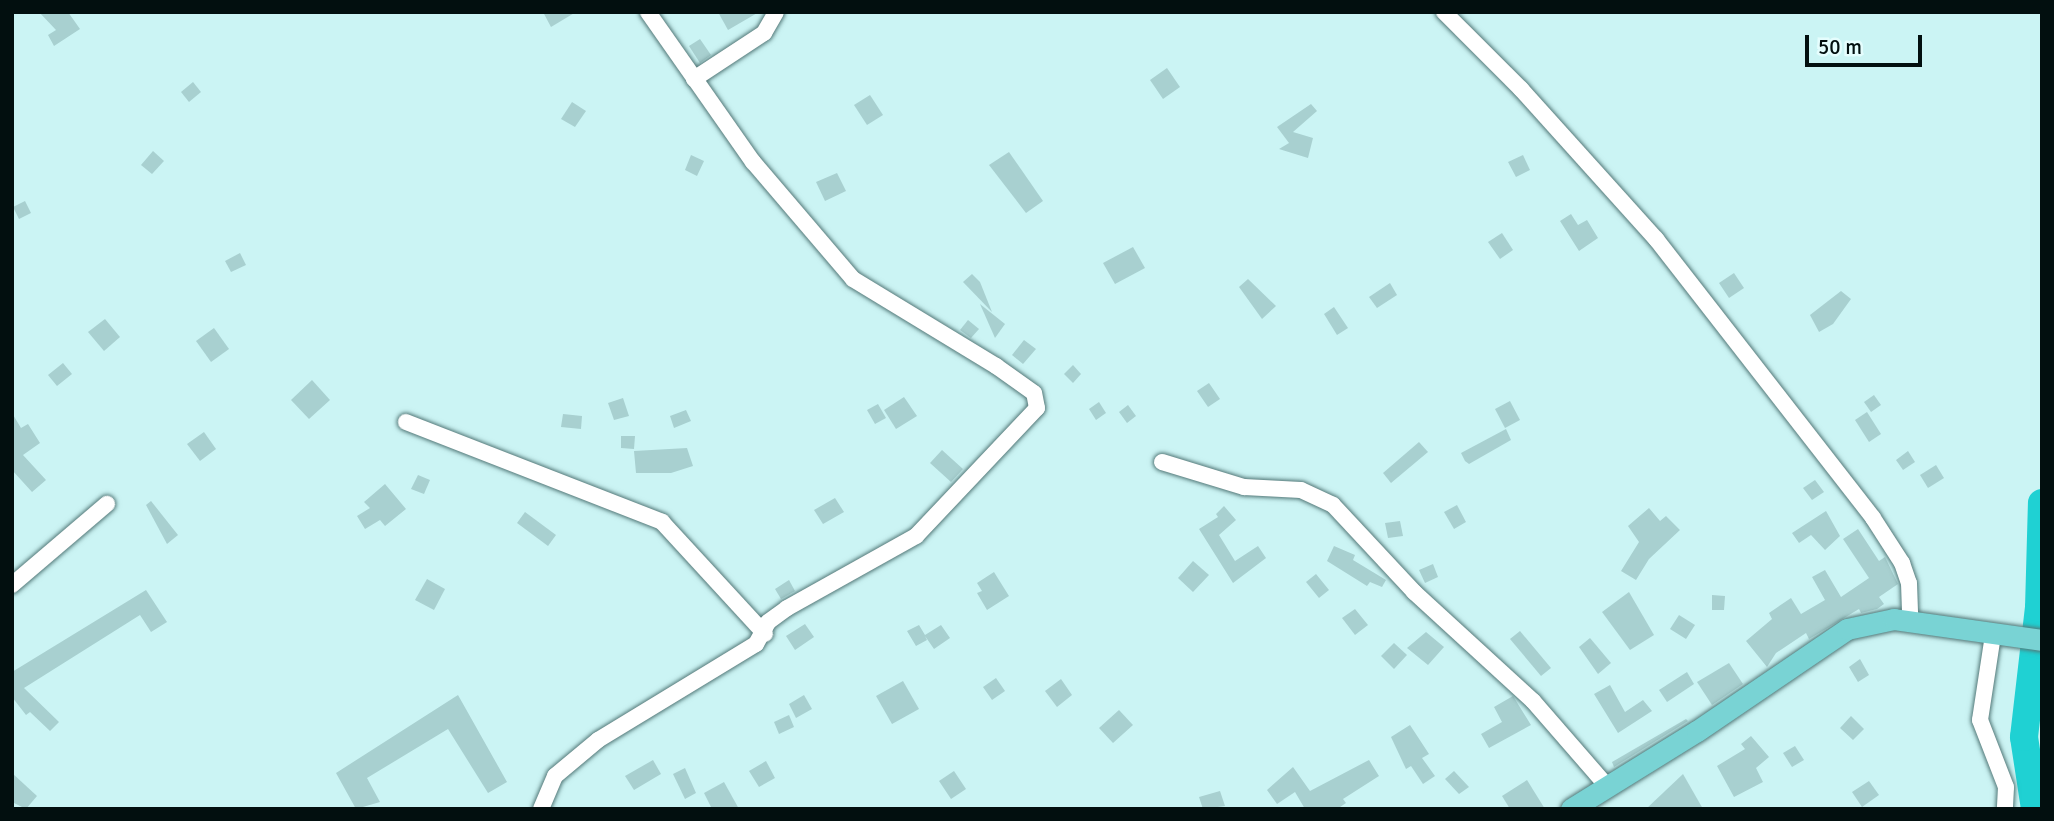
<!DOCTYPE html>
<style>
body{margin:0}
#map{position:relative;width:2054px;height:821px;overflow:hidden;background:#cbf4f4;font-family:Signika,sans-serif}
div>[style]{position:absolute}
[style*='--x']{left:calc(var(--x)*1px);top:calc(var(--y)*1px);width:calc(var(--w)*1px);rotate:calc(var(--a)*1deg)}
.river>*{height:28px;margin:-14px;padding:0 14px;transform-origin:14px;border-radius:14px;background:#1fd1d3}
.building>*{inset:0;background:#a8d0d0}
.roads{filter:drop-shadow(0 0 2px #537878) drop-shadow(0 0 2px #537878)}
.minor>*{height:16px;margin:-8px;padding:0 8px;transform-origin:8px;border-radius:8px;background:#fff}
.major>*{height:21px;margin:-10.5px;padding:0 10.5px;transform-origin:10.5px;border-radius:10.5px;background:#79d3d4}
span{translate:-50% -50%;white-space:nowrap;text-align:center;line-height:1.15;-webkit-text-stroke:7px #e5fdfd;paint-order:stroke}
.frame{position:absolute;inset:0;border:14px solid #020f0f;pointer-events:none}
.scale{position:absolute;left:1805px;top:35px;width:117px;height:32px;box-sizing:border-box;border:4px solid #020f0f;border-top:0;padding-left:9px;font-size:21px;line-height:24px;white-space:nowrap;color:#020f0f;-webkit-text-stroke:5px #e5fdfd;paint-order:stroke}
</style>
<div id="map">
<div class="river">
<i style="--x:2035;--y:809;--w:73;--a:-98.7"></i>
<i style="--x:2024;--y:737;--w:130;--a:-83.4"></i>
<i style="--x:2039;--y:608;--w:105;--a:-88.4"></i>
</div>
<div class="building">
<i style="clip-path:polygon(39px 12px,68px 12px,80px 29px,54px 46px,48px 35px,56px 30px)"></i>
<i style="clip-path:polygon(543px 12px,576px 12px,551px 27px)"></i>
<i style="clip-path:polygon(718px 12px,759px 12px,728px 30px)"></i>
<i style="clip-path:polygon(700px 39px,711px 55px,700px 63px,689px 46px)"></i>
<i style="clip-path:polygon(1167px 68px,1180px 87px,1163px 99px,1150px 80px)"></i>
<i style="clip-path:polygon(193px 82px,201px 92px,189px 102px,181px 92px)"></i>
<i style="clip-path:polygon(870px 95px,883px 115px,867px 125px,854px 105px)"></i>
<i style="clip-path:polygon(572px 102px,586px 111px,575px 127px,561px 119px)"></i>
<i style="clip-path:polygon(1311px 104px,1317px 111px,1293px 132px,1313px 138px,1308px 158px,1279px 149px,1289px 143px,1277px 127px)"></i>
<i style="clip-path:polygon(153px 151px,164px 161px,152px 174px,141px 165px)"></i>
<i style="clip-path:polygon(1009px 152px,1043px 201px,1026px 213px,989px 165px)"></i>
<i style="clip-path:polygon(691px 155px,704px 161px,697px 176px,685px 170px)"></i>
<i style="clip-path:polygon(1523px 155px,1530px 170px,1516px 177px,1508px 162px)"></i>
<i style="clip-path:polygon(837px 173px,846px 191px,825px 201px,816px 182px)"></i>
<i style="clip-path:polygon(25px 201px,31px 213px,19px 219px,13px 207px)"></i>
<i style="clip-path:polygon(1571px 214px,1578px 225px,1587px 220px,1598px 238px,1579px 251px,1560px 221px)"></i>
<i style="clip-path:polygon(1502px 233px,1513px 250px,1500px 259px,1488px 242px)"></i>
<i style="clip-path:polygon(1133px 247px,1145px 268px,1115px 284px,1103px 263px)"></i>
<i style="clip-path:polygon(240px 253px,246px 265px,231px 272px,225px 261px)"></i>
<i style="clip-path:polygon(1734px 273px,1744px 288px,1729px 298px,1719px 283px)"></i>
<i style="clip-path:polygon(972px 274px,980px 282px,992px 312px,963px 282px)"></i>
<i style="clip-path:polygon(1248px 279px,1276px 306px,1262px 319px,1239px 287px)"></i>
<i style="clip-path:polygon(1390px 283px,1397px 295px,1377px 308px,1369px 297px)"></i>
<i style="clip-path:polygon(1841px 291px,1851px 299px,1833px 324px,1819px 332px,1810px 315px)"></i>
<i style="clip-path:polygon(980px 304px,1005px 324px,995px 338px)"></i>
<i style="clip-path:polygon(1334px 307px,1348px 328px,1337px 335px,1324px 314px)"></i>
<i style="clip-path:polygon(105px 319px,120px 337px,104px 351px,88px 332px)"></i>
<i style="clip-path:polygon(968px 320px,979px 329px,971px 338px,960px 330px)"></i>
<i style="clip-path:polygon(214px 328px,229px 349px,211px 362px,196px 341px)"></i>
<i style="clip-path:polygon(1024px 340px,1036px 349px,1023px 364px,1012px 355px)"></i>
<i style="clip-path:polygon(63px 363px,72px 374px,57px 386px,48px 375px)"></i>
<i style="clip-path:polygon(1073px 365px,1081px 374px,1073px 383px,1064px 374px)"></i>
<i style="clip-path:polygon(312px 380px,330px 400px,309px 419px,291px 400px)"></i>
<i style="clip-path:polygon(1209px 383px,1220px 399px,1208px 407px,1197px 391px)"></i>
<i style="clip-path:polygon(1874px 395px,1881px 405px,1871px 412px,1864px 402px)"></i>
<i style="clip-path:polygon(904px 397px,917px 416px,896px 429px,884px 410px)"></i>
<i style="clip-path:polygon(623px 398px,629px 416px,614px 420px,608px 403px)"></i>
<i style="clip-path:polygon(1510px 401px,1520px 420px,1505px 428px,1495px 409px)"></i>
<i style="clip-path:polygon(1099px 402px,1106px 413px,1096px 420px,1089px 409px)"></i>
<i style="clip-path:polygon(878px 404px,886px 418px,875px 424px,867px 410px)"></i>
<i style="clip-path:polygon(1128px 405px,1136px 416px,1127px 423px,1119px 412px)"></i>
<i style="clip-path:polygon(686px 410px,691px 421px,674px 428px,670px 416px)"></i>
<i style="clip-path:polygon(1867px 412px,1881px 434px,1869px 442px,1855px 420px)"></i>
<i style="clip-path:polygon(12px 413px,21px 428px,28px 424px,40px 443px,23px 455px,46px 480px,32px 492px,12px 470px)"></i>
<i style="clip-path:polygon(563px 414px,582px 416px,581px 429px,561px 427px)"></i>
<i style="clip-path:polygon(1506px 429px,1511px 440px,1469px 464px,1465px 461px,1461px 453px)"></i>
<i style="clip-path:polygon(204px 432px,216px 449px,200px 461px,187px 444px)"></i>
<i style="clip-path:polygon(621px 436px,635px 436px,634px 449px,621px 448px)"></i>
<i style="clip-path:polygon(1419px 442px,1428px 452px,1391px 483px,1383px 473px)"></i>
<i style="clip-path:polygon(687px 448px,693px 466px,671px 473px,636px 473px,634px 451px)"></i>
<i style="clip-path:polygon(942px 450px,963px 469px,951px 482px,930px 463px)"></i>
<i style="clip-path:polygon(1908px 451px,1915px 462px,1903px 470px,1896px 460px)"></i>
<i style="clip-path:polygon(1936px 465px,1944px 478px,1928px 488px,1920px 475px)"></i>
<i style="clip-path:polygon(418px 475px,430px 480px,424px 494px,411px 489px)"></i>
<i style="clip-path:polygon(1815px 480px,1824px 492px,1812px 500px,1803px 488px)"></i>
<i style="clip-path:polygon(385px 484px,406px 509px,385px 526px,380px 520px,365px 529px,357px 516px,370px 508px,364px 502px)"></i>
<i style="clip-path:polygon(835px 498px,844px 512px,823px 524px,814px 510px)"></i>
<i style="clip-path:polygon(151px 501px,178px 535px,167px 544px,146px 505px)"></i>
<i style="clip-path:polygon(1457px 505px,1466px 522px,1454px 529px,1444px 512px)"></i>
<i style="clip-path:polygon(1224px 506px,1236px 520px,1219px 535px,1235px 561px,1258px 546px,1266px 558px,1233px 583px,1199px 529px,1218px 517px,1216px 514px)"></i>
<i style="clip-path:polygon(1649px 508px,1660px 521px,1666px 516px,1680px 530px,1649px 559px,1636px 580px,1621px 571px,1639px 542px,1628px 526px)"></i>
<i style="clip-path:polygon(1826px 511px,1840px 536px,1825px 550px,1811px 535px,1799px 543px,1792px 533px)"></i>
<i style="clip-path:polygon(525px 512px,556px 535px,548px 546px,517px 523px)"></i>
<i style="clip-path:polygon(1400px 521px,1403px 536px,1388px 538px,1385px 523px)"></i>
<i style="clip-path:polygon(1858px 529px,1879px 561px,1885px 557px,1898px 584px,1879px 597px,1884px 604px,1877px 609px,1861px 613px,1859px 609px,1809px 639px,1806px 633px,1776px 653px,1767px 667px,1746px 641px,1772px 619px,1769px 613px,1791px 598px,1801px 614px,1825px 600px,1812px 577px,1825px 570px,1841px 597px,1869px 578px,1843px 539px)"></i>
<i style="clip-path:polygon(1334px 546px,1355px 555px,1353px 560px,1386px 580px,1382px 587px,1370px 582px,1367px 586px,1327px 561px)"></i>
<i style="clip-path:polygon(1193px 561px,1209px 575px,1193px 592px,1178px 578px)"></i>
<i style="clip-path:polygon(1433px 564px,1438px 577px,1425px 583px,1419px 570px)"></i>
<i style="clip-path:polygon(994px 572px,1009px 596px,987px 610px,977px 593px,982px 591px,977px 583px)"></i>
<i style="clip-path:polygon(1316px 574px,1329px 590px,1319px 598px,1306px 582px)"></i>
<i style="clip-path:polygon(427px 579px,445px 589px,434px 610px,415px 600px)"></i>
<i style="clip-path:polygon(789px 580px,795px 591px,781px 599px,775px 589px)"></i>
<i style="clip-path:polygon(146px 590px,167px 622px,151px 632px,140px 615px,24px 688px,59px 722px,50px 731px,30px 712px,26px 715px,12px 697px,12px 672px)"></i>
<i style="clip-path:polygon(1629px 592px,1654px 635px,1630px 650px,1602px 612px)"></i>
<i style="clip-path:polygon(1712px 595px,1725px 596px,1724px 610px,1712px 610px)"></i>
<i style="clip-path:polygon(1355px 609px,1368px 625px,1355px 635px,1342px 618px)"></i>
<i style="clip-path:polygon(1679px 615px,1695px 625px,1686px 639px,1670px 629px)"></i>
<i style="clip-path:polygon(805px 624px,814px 637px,795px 650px,786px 636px)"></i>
<i style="clip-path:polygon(919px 625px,925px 635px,941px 625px,950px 638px,934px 649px,925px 636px,927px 640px,916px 646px,907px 631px)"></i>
<i style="clip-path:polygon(1520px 631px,1551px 668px,1541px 676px,1510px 639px)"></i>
<i style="clip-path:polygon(1426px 632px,1444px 647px,1428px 665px,1407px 648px)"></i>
<i style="clip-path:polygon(1590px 638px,1611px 663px,1598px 674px,1579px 647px)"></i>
<i style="clip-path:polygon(1394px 643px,1407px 655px,1394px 669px,1381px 656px)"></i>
<i style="clip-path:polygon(1860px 659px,1869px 675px,1858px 682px,1849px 667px)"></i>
<i style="clip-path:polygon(1729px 663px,1743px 684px,1712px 705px,1697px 682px)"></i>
<i style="clip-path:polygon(1687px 672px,1694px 684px,1667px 702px,1659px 690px)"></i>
<i style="clip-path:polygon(996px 678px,1005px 691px,992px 700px,983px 687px)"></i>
<i style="clip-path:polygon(1061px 679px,1072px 695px,1057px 707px,1045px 691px)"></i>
<i style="clip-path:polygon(903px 681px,919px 709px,892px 724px,876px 696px)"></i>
<i style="clip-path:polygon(1610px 685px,1625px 712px,1643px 700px,1652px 711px,1618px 733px,1594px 694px)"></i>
<i style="clip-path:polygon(458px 695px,507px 782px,488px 793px,448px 729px,367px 778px,380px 802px,356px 809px,336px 773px)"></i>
<i style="clip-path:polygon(804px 695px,812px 709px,796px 718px,789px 704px)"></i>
<i style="clip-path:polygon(1513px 696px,1531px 725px,1489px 748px,1481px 734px,1502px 722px,1494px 707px)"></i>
<i style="clip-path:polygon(1119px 710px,1133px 725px,1113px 743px,1099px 728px)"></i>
<i style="clip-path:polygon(789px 715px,794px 727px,779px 734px,774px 722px)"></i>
<i style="clip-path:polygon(1851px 716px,1864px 729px,1853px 740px,1840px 728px)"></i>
<i style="clip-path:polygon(1686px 719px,1688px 721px,1614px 767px,1612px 762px)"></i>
<i style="clip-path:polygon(1410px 725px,1429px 754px,1422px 758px,1435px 776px,1423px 784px,1411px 766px,1406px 769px,1391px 737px)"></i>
<i style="clip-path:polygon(1751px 736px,1769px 757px,1756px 768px,1763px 782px,1734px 797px,1717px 766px,1745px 749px,1741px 744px)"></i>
<i style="clip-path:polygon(1795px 746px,1804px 760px,1792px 767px,1783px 753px)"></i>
<i style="clip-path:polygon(653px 760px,661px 774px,634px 790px,625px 776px)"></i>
<i style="clip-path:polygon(1369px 760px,1379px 776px,1343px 799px,1346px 803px,1337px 809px,1305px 809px,1295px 792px,1277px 804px,1267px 790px,1293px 767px,1310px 791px)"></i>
<i style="clip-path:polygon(766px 761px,775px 778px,759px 787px,749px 771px)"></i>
<i style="clip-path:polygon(685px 768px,696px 793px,685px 799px,673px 774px)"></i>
<i style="clip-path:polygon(954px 771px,966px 789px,951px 799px,939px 781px)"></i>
<i style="clip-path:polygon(1454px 771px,1469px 787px,1459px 794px,1445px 779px)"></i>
<i style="clip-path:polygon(12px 773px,37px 796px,26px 809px,12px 802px)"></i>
<i style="clip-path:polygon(1683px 774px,1703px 809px,1646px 809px)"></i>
<i style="clip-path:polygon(1527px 780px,1545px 809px,1510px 809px,1502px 796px)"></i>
<i style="clip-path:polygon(1869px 781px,1879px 795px,1862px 807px,1852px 792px)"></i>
<i style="clip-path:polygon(724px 782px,739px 809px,712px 809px,704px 793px)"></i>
<i style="clip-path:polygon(1220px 791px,1225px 806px,1203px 809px,1199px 797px)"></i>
</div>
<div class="roads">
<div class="minor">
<i style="--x:1444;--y:12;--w:109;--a:45"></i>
<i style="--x:1521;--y:89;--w:202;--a:48"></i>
<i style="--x:1656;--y:239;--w:353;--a:52.1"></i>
<i style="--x:1873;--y:518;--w:54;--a:57.2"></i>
<i style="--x:1902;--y:563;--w:21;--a:71"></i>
<i style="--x:1909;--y:583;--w:38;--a:88"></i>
<i style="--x:694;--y:79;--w:84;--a:-33.3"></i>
<i style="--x:764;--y:33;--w:24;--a:-60"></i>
<i style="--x:406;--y:422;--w:275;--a:21.3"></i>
<i style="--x:662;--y:522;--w:152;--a:47.4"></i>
<i style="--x:1162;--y:462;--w:86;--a:17"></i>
<i style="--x:1244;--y:487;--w:57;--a:3"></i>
<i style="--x:1301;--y:490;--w:35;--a:25"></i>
<i style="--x:1333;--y:505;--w:119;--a:47"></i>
<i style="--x:1414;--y:592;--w:161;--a:42.5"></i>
<i style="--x:1533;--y:701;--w:111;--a:49"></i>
<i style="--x:12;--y:585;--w:125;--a:-40.5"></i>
<i style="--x:1993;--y:635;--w:86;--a:98.7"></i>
<i style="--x:1980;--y:720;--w:72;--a:68.8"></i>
<i style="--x:2006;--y:787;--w:22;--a:93"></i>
<i style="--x:541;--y:809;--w:36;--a:-67"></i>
<i style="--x:555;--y:776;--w:56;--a:-39.9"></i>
<i style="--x:598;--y:740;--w:185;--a:-31.3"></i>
<i style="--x:756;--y:644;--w:25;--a:-61"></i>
<i style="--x:768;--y:622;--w:24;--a:-36"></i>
<i style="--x:787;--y:608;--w:148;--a:-29.2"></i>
<i style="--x:916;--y:536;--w:176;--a:-46.6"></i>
<i style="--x:1037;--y:408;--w:15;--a:-101"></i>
<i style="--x:1034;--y:393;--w:47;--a:-144.6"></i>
<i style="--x:996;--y:366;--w:167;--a:-148.7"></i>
<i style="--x:853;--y:279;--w:154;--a:-130.5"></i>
<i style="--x:753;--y:162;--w:183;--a:-125"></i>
</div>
<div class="major">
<i style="--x:1571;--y:809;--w:148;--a:-31.8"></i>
<i style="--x:1697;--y:731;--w:181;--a:-34.2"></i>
<i style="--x:1847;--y:629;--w:48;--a:-12"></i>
<i style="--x:1894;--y:619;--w:149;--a:8.1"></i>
</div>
</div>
<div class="frame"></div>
<div class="scale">50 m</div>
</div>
